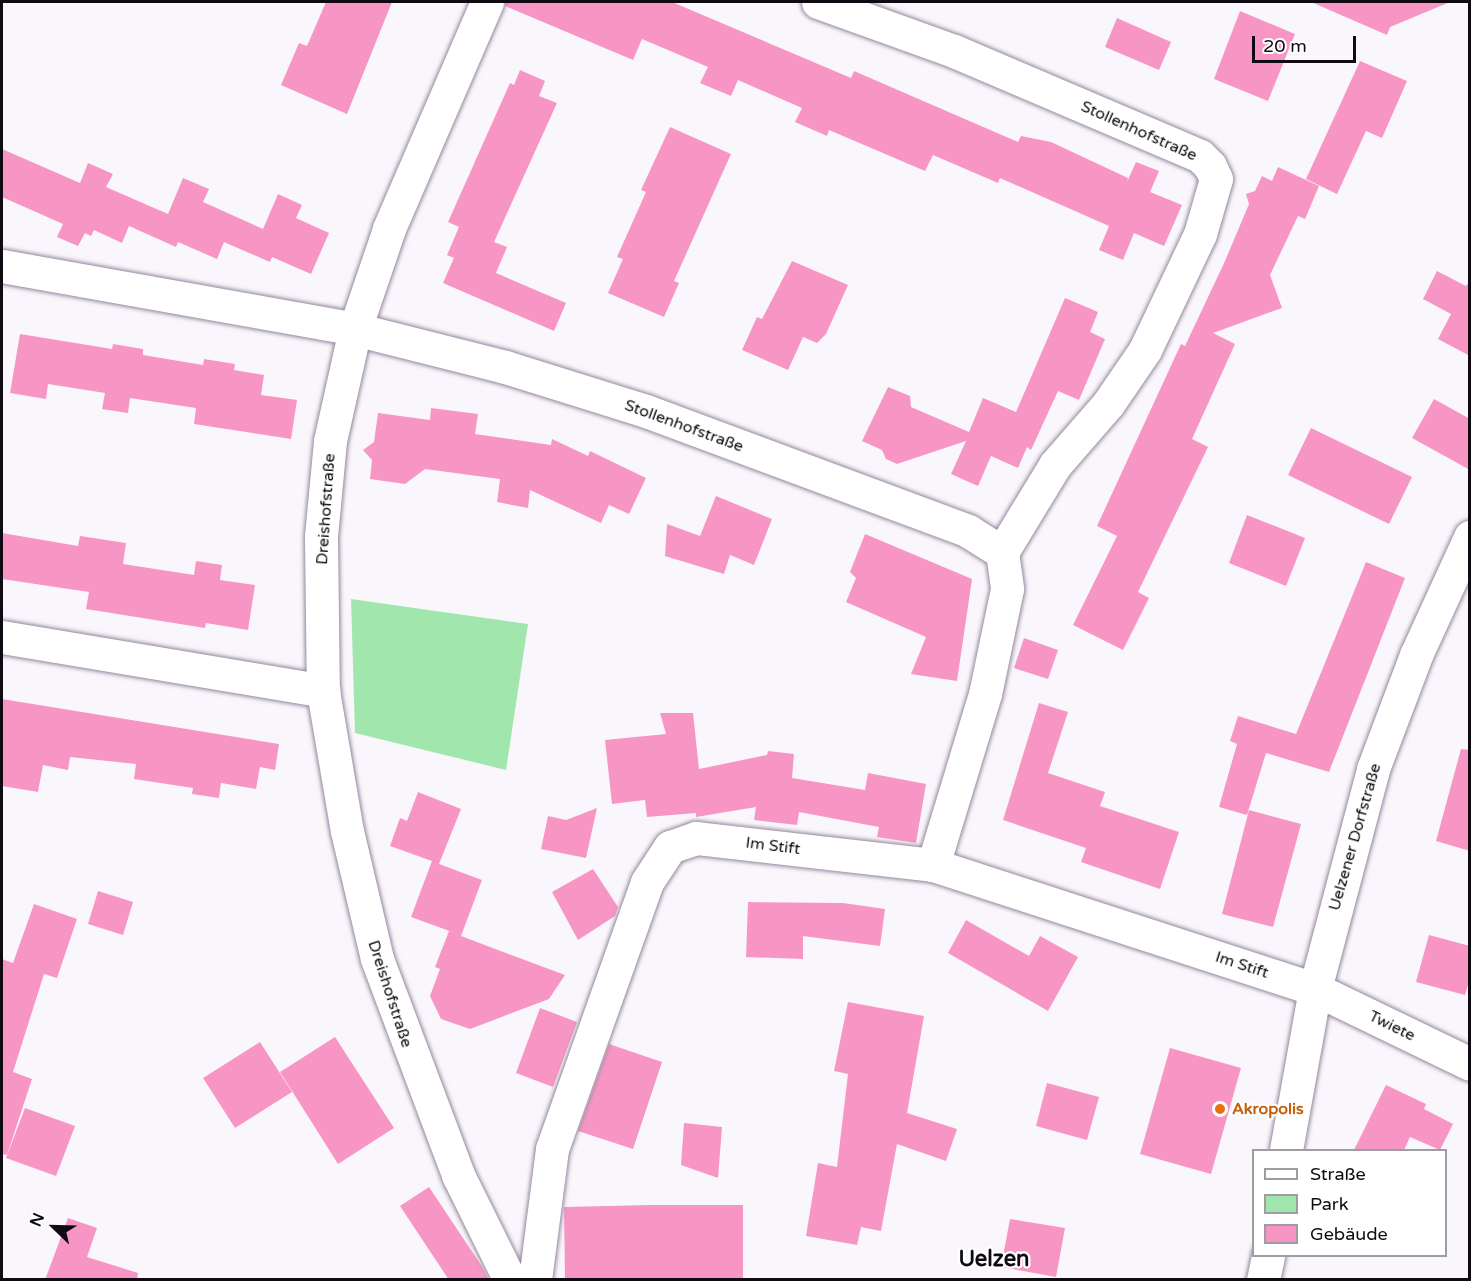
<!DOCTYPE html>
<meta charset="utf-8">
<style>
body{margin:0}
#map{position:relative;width:1471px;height:1281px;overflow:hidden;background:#faf7fc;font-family:"Varela Round",sans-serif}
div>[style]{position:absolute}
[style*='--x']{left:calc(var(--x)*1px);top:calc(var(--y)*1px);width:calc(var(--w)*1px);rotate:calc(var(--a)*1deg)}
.green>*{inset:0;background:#a1e7ad}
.building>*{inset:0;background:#f796c5}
.roads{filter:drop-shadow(0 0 2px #95879e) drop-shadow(0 0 2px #95879e)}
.street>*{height:33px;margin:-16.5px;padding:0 16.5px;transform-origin:16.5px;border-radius:16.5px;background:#fff}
.secondary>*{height:33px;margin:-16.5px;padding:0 16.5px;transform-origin:16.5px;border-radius:16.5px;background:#fff}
.dots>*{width:16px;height:16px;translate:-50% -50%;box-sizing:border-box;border:3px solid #fff;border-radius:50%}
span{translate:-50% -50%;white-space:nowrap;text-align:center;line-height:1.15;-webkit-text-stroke:4.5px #fff;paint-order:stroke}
.street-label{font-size:16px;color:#100b13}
.food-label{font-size:16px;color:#c56008;font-weight:700}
.left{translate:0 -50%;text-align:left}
.district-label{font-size:22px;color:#100b13;font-weight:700}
.frame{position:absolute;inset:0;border:3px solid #100b13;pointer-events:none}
.legend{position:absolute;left:1252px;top:1149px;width:195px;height:108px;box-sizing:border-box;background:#fff;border:2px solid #9f9da1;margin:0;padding:8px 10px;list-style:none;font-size:18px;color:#100b13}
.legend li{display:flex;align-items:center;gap:12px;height:30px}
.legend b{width:30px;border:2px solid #9f9da1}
.north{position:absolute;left:24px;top:1197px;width:60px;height:60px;-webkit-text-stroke:4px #fff;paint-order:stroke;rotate:293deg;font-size:16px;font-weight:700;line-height:24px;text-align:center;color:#100b13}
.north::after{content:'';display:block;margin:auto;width:21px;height:27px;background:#100b13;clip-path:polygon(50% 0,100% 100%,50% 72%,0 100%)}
.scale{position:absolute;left:1252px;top:36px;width:104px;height:27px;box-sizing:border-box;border:3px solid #100b13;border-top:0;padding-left:8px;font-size:18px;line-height:21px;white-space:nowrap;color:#100b13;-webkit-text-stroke:4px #fff;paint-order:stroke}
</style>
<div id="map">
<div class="green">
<i style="clip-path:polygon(351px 599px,528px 624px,506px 770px,355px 733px)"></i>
</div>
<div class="building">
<i style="clip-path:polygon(326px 2px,392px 2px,347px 114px,281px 85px,299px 43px,307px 46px)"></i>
<i style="clip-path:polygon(505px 2px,672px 2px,851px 78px,854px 71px,1018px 142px,1021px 136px,1051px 142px,1128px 178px,1127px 182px,1136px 162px,1159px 171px,1150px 192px,1182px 205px,1164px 246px,1134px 233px,1123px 260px,1099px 250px,1109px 226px,1000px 178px,998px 183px,933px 155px,925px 171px,829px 130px,827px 136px,795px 122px,802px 108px,738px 80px,731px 96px,700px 83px,708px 67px,642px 39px,633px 60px,505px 6px)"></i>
<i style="clip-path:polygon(1311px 2px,1450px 2px,1390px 27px,1387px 35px)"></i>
<i style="clip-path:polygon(1240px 11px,1295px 34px,1268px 101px,1214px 79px)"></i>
<i style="clip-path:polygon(1117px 18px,1171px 42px,1159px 70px,1105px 47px)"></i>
<i style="clip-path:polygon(1360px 61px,1407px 81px,1382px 138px,1366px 131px,1337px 194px,1306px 179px)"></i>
<i style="clip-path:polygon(520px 70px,545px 81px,539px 96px,557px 103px,494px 242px,507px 247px,496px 273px,566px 303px,554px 331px,443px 283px,454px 258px,447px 255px,459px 227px,448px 222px,510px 83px,514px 85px)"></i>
<i style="clip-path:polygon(670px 127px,731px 154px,674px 281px,679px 283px,664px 317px,608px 293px,623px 259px,617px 257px,646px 192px,641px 190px)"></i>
<i style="clip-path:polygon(2px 149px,80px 183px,88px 163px,113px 174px,106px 187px,168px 214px,183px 178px,209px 189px,203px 202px,263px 229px,278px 194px,302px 205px,296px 218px,329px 233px,311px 274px,272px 257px,270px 262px,224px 242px,217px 259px,178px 242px,176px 247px,129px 226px,122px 243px,94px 230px,91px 236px,85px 233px,78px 246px,57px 237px,63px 224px,2px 197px)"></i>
<i style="clip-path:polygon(1278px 167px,1319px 186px,1305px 219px,1298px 216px,1270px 275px,1282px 308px,1213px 333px,1235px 344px,1192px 439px,1208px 447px,1138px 592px,1149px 598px,1123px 650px,1073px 625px,1117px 536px,1097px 526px,1181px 344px,1185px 346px,1225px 261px,1249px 204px,1246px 194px,1255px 191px,1262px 176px,1272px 181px)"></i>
<i style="clip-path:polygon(792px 261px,848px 285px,826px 334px,817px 343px,803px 337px,788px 370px,742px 350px,757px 317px,762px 319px)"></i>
<i style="clip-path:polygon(1437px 271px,1466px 286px,1470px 281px,1470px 356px,1438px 339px,1451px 314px,1423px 299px)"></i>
<i style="clip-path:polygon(1065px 298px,1098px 312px,1090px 332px,1105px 339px,1079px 400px,1058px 391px,1031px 450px,1027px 447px,1018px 468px,991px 456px,978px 486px,951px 474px,966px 441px,897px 464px,886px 459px,882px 450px,862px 441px,888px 387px,910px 396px,911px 407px,969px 432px,983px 398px,1016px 412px)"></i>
<i style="clip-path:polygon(20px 334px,112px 349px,113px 344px,143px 349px,143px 355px,203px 365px,204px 359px,235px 364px,234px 370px,264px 375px,261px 395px,297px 400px,291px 439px,194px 424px,196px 408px,130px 398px,128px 413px,102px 409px,105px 393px,48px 384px,46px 399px,10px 393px)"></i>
<i style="clip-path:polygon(1434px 399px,1470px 419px,1470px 470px,1412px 438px)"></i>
<i style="clip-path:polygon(431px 408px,478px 414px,475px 434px,551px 445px,552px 439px,588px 456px,590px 451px,646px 478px,629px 514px,609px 505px,601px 523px,530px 490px,528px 508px,497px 502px,500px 479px,425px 469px,405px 484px,370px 479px,372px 460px,363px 450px,374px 442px,378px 413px,430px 420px)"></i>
<i style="clip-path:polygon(1311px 428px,1412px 477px,1389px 524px,1288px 475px)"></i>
<i style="clip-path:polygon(716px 496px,772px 519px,754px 565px,730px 555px,724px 574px,665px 556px,667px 524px,700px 536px)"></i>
<i style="clip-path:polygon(1247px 515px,1305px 538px,1286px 586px,1229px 563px)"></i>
<i style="clip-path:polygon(2px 533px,78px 546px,80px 536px,126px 543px,123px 564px,194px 575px,196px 561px,222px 565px,220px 580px,255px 585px,248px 630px,206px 623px,205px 628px,86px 609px,89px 592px,2px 579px)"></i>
<i style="clip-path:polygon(865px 534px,972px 579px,957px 681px,911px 674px,926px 637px,846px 602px,856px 578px,850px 572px)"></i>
<i style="clip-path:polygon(1366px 562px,1405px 578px,1329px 772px,1266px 753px,1247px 815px,1219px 807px,1237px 744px,1230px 741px,1238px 716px,1296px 734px)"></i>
<i style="clip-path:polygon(1024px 638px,1058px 650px,1048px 679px,1014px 668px)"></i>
<i style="clip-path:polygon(2px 699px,279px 744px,275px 770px,260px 767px,256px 789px,221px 783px,219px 798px,192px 794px,193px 788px,134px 779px,136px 764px,70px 757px,68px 770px,43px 765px,38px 792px,2px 786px)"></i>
<i style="clip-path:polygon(1039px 703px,1068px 712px,1048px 773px,1105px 792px,1100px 806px,1179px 832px,1160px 889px,1081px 862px,1086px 848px,1003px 820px)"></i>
<i style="clip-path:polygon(660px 713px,693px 713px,699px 769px,767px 755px,768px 751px,794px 754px,792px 778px,865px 790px,868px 773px,926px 784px,916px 843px,877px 837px,879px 827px,799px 812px,797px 825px,754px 820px,756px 807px,696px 817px,696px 813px,647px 817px,645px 800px,612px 804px,605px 740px,666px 734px)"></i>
<i style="clip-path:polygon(1461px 749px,1470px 750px,1470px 851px,1436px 841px)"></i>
<i style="clip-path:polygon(418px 792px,461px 809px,439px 864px,482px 880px,461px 936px,565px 975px,549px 999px,470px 1029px,441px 1019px,430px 996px,440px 969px,435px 967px,449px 931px,455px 933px,411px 917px,432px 861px,390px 846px,400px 818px,407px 821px)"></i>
<i style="clip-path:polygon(597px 808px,586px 858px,541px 849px,548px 816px,566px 820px)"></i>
<i style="clip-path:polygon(1249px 810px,1301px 824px,1273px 927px,1222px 914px)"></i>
<i style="clip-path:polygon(593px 869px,618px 907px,615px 916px,578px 940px,552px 892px)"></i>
<i style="clip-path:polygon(98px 891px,133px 902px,123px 935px,88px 924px)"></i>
<i style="clip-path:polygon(748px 902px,843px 903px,885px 909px,880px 946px,803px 936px,803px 959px,746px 957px)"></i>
<i style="clip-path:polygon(34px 904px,77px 919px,57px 978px,44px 974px,13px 1072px,32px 1079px,7px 1155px,2px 1154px,2px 959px,13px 963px)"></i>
<i style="clip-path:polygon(966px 920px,1029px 956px,1040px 936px,1078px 957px,1048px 1011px,948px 953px)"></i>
<i style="clip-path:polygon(1429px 935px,1470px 946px,1470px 978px,1465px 995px,1416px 982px)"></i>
<i style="clip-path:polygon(848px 1002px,924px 1016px,907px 1113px,957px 1129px,946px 1161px,897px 1144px,881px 1231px,861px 1227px,857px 1245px,806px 1236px,818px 1163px,837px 1167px,848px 1074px,834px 1071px)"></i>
<i style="clip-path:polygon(540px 1008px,577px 1022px,553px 1087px,516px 1073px)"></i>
<i style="clip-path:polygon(335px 1037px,394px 1128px,338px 1164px,280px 1072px)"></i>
<i style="clip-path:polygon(260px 1042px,292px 1092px,235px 1128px,203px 1078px)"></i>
<i style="clip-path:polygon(609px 1044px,662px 1062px,633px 1149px,578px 1131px)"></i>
<i style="clip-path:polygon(1170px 1048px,1241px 1068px,1211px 1174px,1140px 1154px)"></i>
<i style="clip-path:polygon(1047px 1083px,1099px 1097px,1087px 1140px,1036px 1126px)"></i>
<i style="clip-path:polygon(1386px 1085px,1426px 1104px,1424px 1109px,1453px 1124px,1440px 1150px,1410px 1137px,1404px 1150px,1354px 1150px)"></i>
<i style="clip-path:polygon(25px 1108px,75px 1126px,56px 1176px,6px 1158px)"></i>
<i style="clip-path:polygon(684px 1123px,722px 1127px,718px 1178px,681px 1165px)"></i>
<i style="clip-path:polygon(429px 1187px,483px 1268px,489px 1280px,449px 1280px,400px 1206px)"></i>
<i style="clip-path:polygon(651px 1205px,743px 1205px,743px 1280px,565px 1280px,564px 1207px)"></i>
<i style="clip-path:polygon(68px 1218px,97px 1228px,87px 1257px,138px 1273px,137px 1280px,45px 1280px)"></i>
<i style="clip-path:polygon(1010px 1219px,1065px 1228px,1056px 1277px,1001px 1267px)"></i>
</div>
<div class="roads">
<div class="street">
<i style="--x:487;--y:2;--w:247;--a:113.4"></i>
<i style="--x:389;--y:229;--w:106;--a:108.8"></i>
<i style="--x:355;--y:329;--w:115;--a:102.6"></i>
<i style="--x:330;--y:441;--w:96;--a:95.4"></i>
<i style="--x:321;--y:537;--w:154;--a:89.3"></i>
<i style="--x:323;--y:691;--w:142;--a:80.3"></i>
<i style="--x:347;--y:831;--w:131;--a:76.8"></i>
<i style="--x:377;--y:959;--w:231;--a:69.4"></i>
<i style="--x:458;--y:1175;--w:117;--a:63.7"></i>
<i style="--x:818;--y:2;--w:145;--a:19.8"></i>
<i style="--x:954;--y:51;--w:267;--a:23.1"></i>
<i style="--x:1200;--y:156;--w:14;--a:45"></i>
<i style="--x:1210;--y:166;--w:14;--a:65"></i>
<i style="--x:1216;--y:179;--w:57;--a:106.2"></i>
<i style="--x:1200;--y:234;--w:128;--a:115.4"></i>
<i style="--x:1145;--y:350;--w:65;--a:124.4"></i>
<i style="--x:1108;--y:404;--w:81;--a:131"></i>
<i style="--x:1055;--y:465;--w:102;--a:121.3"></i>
<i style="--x:2;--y:266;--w:359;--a:10.1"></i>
<i style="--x:355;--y:329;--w:155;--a:14.2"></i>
<i style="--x:505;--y:367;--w:148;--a:17.3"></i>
<i style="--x:646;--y:411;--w:344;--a:20.4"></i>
<i style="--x:968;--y:531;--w:40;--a:32"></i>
<i style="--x:1002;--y:552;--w:37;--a:82"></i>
<i style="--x:1007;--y:589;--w:107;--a:101.8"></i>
<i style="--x:985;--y:694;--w:179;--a:106.9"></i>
<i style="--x:2;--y:637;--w:326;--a:9.5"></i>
<i style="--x:535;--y:1280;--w:132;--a:-82.6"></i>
<i style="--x:552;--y:1149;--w:283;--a:-70.4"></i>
<i style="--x:647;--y:882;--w:42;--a:-56.7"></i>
<i style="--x:670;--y:847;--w:28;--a:-19"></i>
<i style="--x:696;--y:838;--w:239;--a:6.5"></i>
<i style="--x:933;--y:865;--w:402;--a:18"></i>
</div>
<div class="secondary">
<i style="--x:1315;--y:989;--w:172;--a:25.8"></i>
<i style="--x:1286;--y:1150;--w:164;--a:-79.8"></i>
<i style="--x:1315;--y:989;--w:228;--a:-75.2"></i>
<i style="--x:1373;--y:769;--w:122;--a:-69.3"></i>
<i style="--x:1416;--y:655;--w:130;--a:-65.4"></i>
<i style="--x:1263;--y:1280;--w:25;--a:-78"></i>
</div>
</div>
<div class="dots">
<i style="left:1220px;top:1109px;background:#e8710a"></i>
</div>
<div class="street-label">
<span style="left:1139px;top:131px;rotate:24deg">Stollenhofstraße</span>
<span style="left:684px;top:426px;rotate:20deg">Stollenhofstraße</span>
<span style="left:326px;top:509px;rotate:-86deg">Dreishofstraße</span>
<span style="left:1355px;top:837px;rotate:-74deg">Uelzener Dorfstraße</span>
<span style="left:773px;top:846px;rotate:7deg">Im Stift</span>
<span style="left:1242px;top:965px;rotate:18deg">Im Stift</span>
<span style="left:390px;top:994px;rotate:72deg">Dreishofstraße</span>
<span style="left:1392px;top:1026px;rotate:26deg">Twiete</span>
</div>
<div class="food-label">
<span class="left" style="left:1232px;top:1109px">Akropolis</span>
</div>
<div class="district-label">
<span style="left:994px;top:1260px">Uelzen</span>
</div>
<div class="frame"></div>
<ul class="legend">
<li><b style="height:8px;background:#fff"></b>Straße</li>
<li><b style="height:16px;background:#a1e7ad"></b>Park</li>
<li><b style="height:16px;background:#f796c5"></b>Gebäude</li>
</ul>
<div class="north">N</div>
<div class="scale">20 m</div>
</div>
